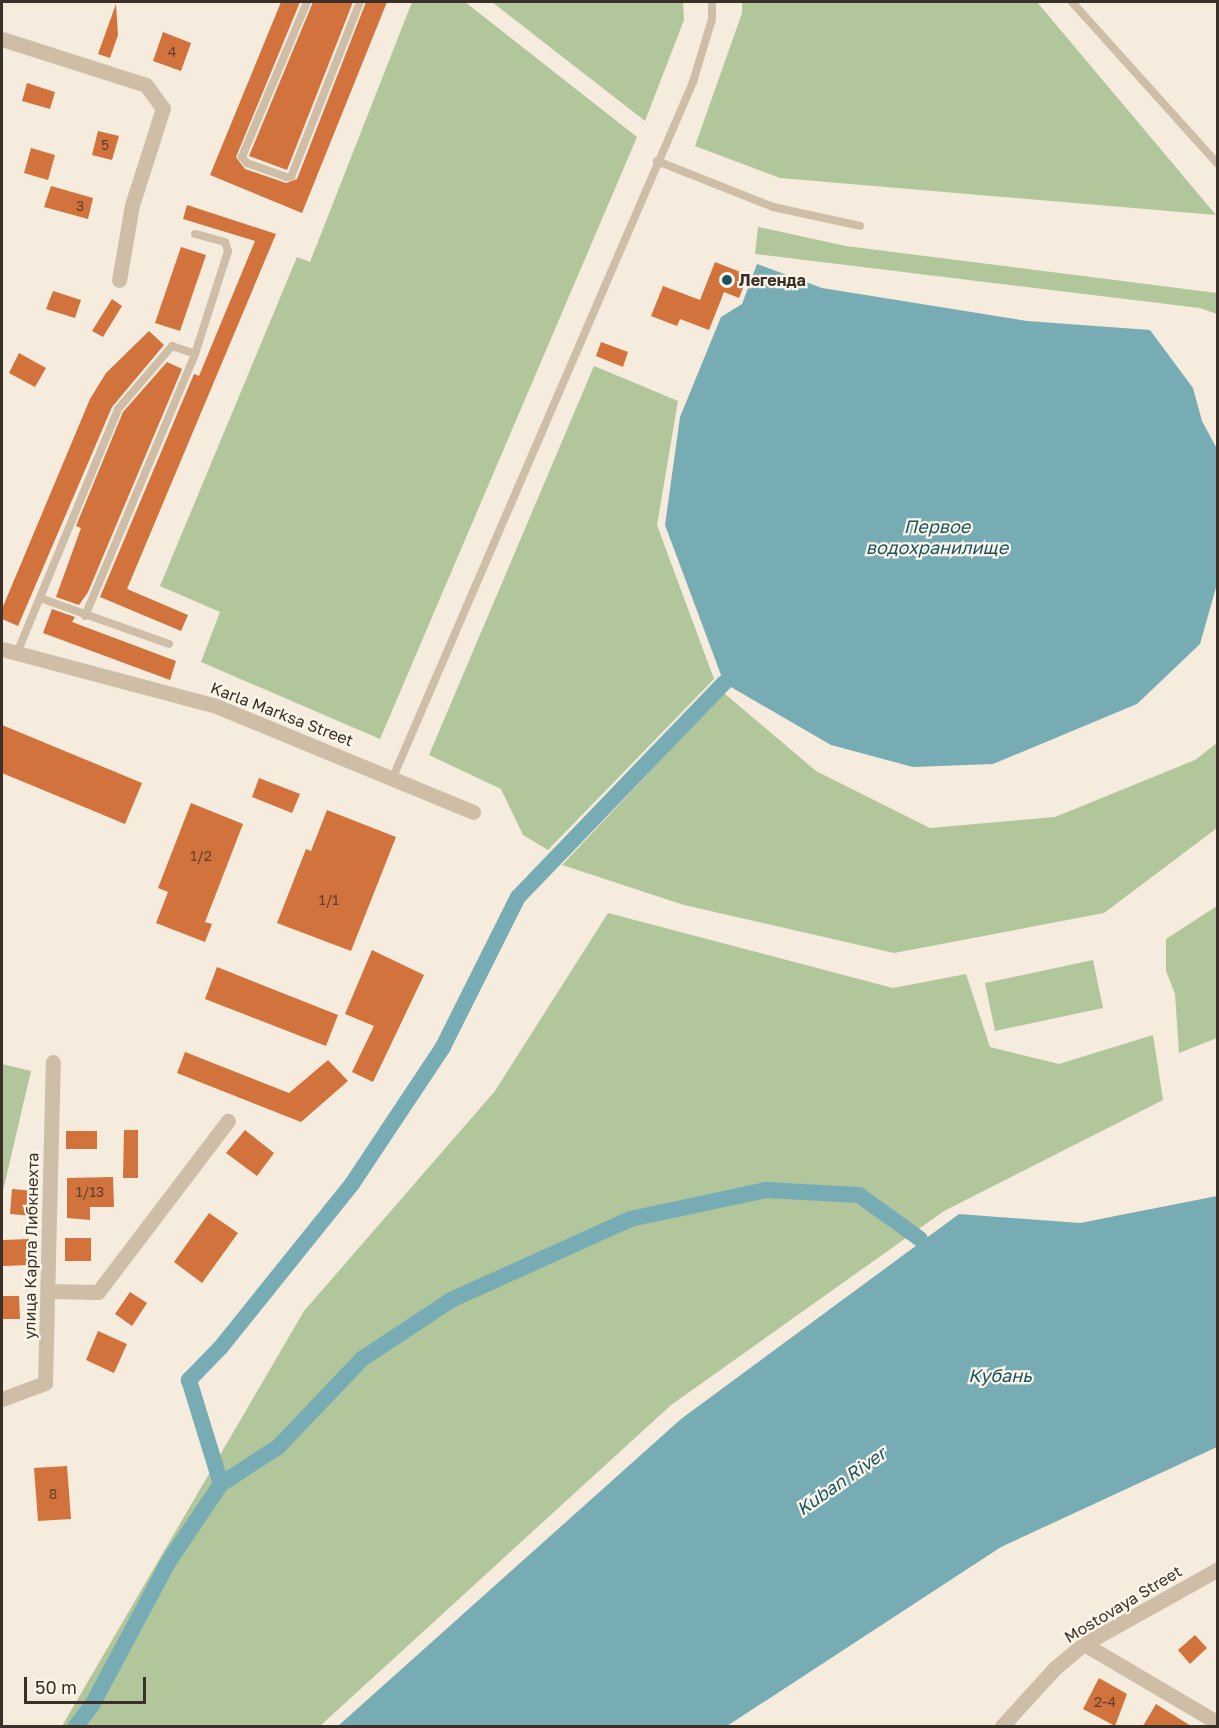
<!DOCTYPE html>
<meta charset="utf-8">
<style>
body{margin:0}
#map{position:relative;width:1219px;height:1728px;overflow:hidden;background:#f5ecdd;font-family:"Golos Text",sans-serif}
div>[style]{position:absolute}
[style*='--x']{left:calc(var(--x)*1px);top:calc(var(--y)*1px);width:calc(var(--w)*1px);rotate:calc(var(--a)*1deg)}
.green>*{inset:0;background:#b2c69b}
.water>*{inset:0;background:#78acb5}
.canal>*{height:16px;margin:-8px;padding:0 8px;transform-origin:8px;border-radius:8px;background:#78acb5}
.building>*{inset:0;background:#d2733d}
.service>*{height:8px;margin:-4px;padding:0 4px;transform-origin:4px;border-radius:4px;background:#cfbea7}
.minor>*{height:15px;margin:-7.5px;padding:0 7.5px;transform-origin:7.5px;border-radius:7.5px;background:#cfbea7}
.dots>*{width:16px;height:16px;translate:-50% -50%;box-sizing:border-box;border:3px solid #fcf6ea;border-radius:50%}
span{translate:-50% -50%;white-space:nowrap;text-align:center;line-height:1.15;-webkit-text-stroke:4.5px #fcf6ea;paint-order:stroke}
.number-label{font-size:14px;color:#60412d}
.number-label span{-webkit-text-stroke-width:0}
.poi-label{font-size:16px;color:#3a3028;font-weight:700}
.left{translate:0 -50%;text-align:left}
.street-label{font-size:16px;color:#3a3028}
.water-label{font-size:18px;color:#195461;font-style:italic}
.frame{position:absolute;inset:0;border:3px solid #3a3028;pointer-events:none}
.scale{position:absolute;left:24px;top:1677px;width:122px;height:27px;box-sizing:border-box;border:3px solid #3a3028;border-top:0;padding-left:8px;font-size:18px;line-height:21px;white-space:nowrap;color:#3a3028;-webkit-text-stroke:4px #fcf6ea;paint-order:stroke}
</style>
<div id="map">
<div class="green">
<i style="clip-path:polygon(412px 2px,465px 2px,637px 137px,380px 739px,201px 662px,220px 612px,160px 586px,297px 257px,310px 262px)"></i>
<i style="clip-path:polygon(492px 2px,683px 2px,684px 20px,645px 121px)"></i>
<i style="clip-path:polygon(742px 2px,1037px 2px,1216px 215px,780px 178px,695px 146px,742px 13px)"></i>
<i style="clip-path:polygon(758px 227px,846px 246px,1217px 293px,1217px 314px,1200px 308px,755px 254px)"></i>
<i style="clip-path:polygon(594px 366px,678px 401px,657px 525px,714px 679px,548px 850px,523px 835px,501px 789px,429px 755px)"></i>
<i style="clip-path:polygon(724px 693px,816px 771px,930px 828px,1055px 817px,1195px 760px,1217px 743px,1217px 828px,1104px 913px,894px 953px,684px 905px,562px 865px)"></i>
<i style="clip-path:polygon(1217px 906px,1217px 1038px,1179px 1053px,1175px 994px,1166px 971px,1166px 939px)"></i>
<i style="clip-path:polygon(608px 913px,893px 988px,966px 974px,990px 1047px,1059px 1064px,1153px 1035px,1163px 1100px,944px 1211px,671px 1405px,320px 1726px,62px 1726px,304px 1311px,495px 1091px)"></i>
<i style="clip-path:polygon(1093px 960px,1103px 1008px,995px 1031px,985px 983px)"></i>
<i style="clip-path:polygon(2px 1064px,31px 1071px,2px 1195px)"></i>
</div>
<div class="water">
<i style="clip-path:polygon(757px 264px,822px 288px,1027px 321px,1150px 330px,1193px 388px,1202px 421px,1216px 447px,1217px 584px,1200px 644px,1137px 704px,993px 764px,913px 767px,831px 745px,724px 683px,665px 525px,680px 417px,721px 317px,742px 304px)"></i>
<i style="clip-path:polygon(1217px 1196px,1217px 1447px,1001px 1547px,727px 1726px,338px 1726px,681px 1419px,959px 1214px,1080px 1223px)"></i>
</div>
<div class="canal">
<i style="--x:724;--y:683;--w:297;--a:133.9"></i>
<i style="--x:518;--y:897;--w:168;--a:116.6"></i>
<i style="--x:443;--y:1047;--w:164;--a:123.6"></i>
<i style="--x:352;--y:1184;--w:211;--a:128.8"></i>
<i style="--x:220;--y:1348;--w:45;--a:134.1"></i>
<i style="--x:189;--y:1380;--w:109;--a:72.9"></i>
<i style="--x:221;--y:1484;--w:68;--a:-33"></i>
<i style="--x:278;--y:1447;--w:122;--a:-46.3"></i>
<i style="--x:362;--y:1359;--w:107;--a:-33.5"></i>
<i style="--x:451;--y:1300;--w:196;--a:-24.3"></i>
<i style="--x:630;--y:1219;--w:139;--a:-12"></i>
<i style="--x:766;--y:1190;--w:93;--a:3.1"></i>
<i style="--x:859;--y:1195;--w:75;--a:35.8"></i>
<i style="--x:76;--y:1726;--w:26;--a:-53"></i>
<i style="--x:92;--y:1705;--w:163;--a:-61.9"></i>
<i style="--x:169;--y:1561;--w:93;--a:-56"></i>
</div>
<div class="building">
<i style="clip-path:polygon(281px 2px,300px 2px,236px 157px,245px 169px,286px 183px,297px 179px,366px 2px,387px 2px,302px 213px,210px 175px)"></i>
<i style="clip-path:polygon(313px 2px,353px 2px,287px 170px,249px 156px)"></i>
<i style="clip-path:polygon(116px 4px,118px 35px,110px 58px,98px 54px)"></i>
<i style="clip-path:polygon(163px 32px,191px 43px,181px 71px,153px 61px)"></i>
<i style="clip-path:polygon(27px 83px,55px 92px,50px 109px,22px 101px)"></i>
<i style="clip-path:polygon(98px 131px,119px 136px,112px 160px,92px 155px)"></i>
<i style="clip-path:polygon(31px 148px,55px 155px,48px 180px,24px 173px)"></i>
<i style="clip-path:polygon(51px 186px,93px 198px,88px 219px,44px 207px)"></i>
<i style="clip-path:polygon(187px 205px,276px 234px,127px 589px,188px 615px,181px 631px,100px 597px,194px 374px,199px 376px,255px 241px,183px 219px)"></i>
<i style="clip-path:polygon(181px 247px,206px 255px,180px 331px,155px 323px)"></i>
<i style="clip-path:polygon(715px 262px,748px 275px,739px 298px,724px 292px,709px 330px,680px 319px,677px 326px,651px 316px,663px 286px,700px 300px)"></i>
<i style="clip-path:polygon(53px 291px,81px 300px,75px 318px,46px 309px)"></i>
<i style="clip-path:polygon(112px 299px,122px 306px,103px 337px,92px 331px)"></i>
<i style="clip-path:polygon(149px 331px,164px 345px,112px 407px,18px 626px,2px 619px,2px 609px,90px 399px,106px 373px)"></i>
<i style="clip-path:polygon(601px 342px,628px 352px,623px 367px,596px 356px)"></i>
<i style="clip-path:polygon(19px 353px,46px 368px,35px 387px,9px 373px)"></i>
<i style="clip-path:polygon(167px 362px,182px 369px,88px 592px,79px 605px,56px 597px,81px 528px,76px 526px,123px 412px)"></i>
<i style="clip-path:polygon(52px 609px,75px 617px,72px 622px,176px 661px,170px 680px,43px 633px)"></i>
<i style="clip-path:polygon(2px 725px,142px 783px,125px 824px,2px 773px)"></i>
<i style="clip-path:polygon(259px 778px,300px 794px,292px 813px,252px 797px)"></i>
<i style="clip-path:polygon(191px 803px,243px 824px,205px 922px,212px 924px,205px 942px,156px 923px,168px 892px,158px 888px)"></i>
<i style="clip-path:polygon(327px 810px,396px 837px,351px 951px,277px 923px,306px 849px,311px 851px)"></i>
<i style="clip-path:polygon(372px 950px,424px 975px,373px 1082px,352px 1072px,374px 1026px,345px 1014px)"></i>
<i style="clip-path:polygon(217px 967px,338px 1015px,326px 1046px,205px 999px)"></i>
<i style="clip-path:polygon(185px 1052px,289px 1093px,328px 1060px,348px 1081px,301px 1122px,177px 1073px)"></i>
<i style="clip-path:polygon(124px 1130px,138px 1130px,138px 1178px,123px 1178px)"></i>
<i style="clip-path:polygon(245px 1130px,274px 1153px,257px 1176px,226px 1153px)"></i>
<i style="clip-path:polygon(66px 1131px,97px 1131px,97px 1149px,66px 1149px)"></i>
<i style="clip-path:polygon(113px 1177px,114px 1207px,90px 1207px,90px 1220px,67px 1218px,67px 1178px)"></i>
<i style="clip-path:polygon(12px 1189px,35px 1191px,33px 1216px,10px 1214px)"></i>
<i style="clip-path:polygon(209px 1213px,238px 1233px,202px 1283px,174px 1262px)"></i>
<i style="clip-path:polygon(65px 1238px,91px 1238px,91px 1261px,65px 1261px)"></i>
<i style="clip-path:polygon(29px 1239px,29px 1265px,3px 1266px,2px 1240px)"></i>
<i style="clip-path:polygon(130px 1292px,147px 1303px,132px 1326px,115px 1314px)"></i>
<i style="clip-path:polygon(2px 1296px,19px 1296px,20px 1319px,2px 1319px)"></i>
<i style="clip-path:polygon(98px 1331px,127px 1344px,114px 1373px,86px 1360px)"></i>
<i style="clip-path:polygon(67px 1466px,71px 1519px,38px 1521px,34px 1468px)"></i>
<i style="clip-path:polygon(1195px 1635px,1207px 1648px,1190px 1664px,1178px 1650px)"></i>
<i style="clip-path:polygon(1099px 1678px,1127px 1694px,1115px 1726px,1083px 1709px)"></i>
<i style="clip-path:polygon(1156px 1704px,1191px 1726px,1143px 1726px)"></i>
</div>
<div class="service">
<i style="--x:307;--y:2;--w:168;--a:112.8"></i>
<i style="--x:242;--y:157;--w:8;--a:50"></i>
<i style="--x:247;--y:163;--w:41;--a:19.7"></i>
<i style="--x:286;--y:177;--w:5;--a:0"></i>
<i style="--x:291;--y:177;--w:188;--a:-68.5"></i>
<i style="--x:1072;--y:2;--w:218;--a:48"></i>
<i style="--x:657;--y:161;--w:125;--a:21.6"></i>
<i style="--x:773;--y:207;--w:89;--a:12.3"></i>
<i style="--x:40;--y:598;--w:137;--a:19.6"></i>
<i style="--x:85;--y:616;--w:284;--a:-67.2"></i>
<i style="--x:195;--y:354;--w:108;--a:-72.2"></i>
<i style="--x:228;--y:251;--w:9;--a:-108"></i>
<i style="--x:225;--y:242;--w:31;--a:-165"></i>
<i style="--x:17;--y:653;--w:264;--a:-67.5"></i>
<i style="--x:118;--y:409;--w:83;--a:-49.4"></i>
<i style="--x:172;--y:346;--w:24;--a:19"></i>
<i style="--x:393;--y:777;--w:757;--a:-66.65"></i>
<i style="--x:693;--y:82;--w:66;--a:-73.2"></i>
<i style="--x:712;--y:19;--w:17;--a:-90"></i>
</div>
<div class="minor">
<i style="--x:2;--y:39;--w:151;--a:17.7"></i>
<i style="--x:146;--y:85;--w:29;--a:54"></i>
<i style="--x:163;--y:108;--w:102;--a:107.7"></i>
<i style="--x:132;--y:205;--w:76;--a:99.8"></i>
<i style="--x:2;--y:649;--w:221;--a:14.9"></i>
<i style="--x:216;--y:706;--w:278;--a:22.4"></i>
<i style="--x:48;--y:1291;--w:50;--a:1.1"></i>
<i style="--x:98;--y:1292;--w:215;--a:-52.8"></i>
<i style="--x:2;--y:1399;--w:46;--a:-20.4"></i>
<i style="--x:45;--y:1383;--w:321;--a:-88.6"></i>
<i style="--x:1084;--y:1644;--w:156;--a:30.5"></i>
<i style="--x:1002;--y:1726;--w:79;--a:-47.6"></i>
<i style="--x:1055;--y:1668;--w:38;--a:-40"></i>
<i style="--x:1084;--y:1644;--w:154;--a:-29.2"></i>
</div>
<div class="dots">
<i style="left:727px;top:280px;background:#195461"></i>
</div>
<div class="number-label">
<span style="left:172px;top:52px">4</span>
<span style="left:105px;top:145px">5</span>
<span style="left:80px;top:206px">3</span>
<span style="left:201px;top:856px">1/2</span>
<span style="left:329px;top:900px">1/1</span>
<span style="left:90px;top:1192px">1/13</span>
<span style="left:53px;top:1494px">8</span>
<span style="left:1105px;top:1702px">2-4</span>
</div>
<div class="poi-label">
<span class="left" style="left:739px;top:280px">Легенда</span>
</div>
<div class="street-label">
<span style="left:282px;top:714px;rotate:21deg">Karla Marksa Street</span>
<span style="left:31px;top:1246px;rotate:-89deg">улица Карла Либкнехта</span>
<span style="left:1123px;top:1604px;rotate:-31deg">Mostovaya Street</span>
</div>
<div class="water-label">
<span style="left:937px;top:537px">Первое<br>водохранилище</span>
<span style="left:1000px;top:1375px">Кубань</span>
<span style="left:841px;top:1481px;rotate:-35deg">Kuban River</span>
</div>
<div class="frame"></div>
<div class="scale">50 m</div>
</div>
